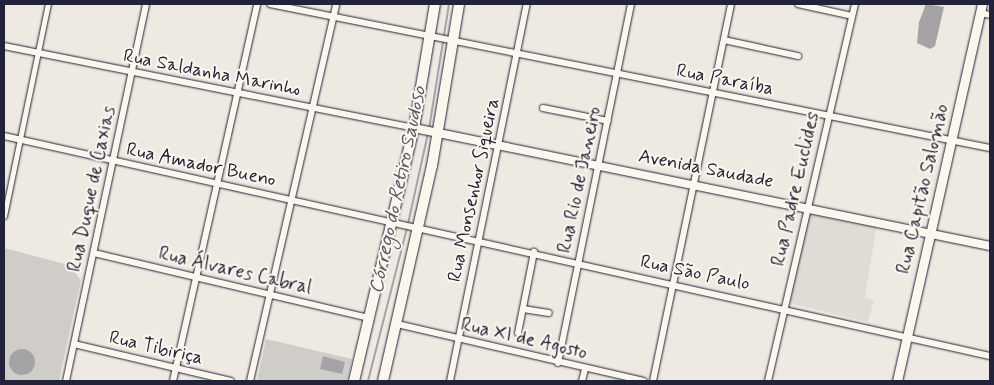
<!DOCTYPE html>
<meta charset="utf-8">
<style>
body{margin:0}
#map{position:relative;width:994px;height:385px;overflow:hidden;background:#eeeae2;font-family:Mynerve,sans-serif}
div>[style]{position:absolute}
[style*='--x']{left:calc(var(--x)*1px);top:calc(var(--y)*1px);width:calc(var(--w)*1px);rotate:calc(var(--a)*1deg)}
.built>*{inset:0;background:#dfdbd5}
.green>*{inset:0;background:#d0cdc9}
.water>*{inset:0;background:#a6a3a7}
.round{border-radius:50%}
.stream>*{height:2px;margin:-1px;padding:0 1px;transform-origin:1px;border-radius:1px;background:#a6a3a7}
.roads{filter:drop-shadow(0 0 1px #22223b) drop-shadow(0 0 1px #22223b)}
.pedestrian>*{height:5px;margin:-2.5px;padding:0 2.5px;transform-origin:2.5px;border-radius:2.5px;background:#fbf7ec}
.minor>*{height:6px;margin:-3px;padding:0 3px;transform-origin:3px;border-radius:3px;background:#fbf7ec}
.tertiary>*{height:8px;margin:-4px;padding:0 4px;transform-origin:4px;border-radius:4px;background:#fbf7ec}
.secondary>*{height:9px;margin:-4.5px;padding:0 4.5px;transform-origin:4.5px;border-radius:4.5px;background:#fbf7ec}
.primary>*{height:10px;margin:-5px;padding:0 5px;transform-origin:5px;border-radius:5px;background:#fbf7ec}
span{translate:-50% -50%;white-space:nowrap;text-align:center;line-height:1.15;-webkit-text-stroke:4px #fbf7ec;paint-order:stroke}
.street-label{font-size:19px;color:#22223b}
.water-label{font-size:20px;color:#575666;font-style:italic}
.frame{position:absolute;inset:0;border:5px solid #22223b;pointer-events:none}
</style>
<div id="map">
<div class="built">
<i style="clip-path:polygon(810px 210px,877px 224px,865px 297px,874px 300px,868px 322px,789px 303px)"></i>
</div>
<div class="green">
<i style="clip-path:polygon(4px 248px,69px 265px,81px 280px,59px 381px,4px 381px)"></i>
<i style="clip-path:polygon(266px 339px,352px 359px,347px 381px,257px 381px)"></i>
</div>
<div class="water">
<i style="clip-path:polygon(926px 4px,944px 7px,935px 46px,930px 49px,917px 43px,919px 22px)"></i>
<i class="round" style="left:9px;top:349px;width:26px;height:26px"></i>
<i style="clip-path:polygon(323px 356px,345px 362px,342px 374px,320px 369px)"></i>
</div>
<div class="stream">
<i style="--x:429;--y:129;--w:127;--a:-80.9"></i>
<i style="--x:408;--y:224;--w:93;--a:-77.6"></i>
<i style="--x:368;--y:381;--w:158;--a:-75.7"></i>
</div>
<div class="roads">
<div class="pedestrian">
<i style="--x:4;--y:216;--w:217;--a:-78.3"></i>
</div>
<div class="minor">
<i style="--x:270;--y:4;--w:734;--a:11.31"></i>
<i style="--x:798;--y:4;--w:55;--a:12.5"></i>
<i style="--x:980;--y:13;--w:10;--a:11"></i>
<i style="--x:724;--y:40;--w:76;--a:12.2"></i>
<i style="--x:4;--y:46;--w:418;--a:11.3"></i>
<i style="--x:543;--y:108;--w:66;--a:11.3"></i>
<i style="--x:4;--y:136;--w:1010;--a:12.58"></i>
<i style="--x:94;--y:253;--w:282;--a:13.3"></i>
<i style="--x:523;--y:309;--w:26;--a:9"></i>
<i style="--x:397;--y:324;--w:253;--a:13"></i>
<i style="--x:518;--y:333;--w:83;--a:-78.8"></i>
<i style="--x:74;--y:344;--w:161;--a:13.3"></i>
<i style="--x:558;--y:363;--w:366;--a:-78.5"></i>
<i style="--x:66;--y:381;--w:385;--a:-78"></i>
<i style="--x:173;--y:381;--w:386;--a:-77.4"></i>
<i style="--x:250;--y:381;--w:387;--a:-77.1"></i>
<i style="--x:450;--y:381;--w:385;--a:-78.5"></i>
<i style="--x:582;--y:381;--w:12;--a:-76"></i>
<i style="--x:653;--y:381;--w:385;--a:-78.3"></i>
<i style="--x:768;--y:381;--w:387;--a:-77"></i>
</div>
<div class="tertiary">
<i style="--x:414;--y:128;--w:588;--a:11.58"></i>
</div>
<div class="secondary">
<i style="--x:897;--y:381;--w:386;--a:-77.3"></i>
</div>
<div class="primary">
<i style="--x:354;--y:381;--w:260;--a:-76.7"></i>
<i style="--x:414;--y:128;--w:126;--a:-80.4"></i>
<i style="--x:383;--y:381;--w:221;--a:-77.2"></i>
<i style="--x:432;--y:166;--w:164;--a:-80.5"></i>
</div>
</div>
<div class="street-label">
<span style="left:212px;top:73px;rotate:11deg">Rua Saldanha Marinho</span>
<span style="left:725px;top:80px;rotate:11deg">Rua Paraíba</span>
<span style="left:201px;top:165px;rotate:12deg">Rua Amador Bueno</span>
<span style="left:706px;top:169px;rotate:11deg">Avenida Saudade</span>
<span style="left:580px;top:180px;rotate:-78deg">Rua Rio de Janeiro</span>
<span style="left:92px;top:189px;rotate:-78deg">Rua Duque de Caxias</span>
<span style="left:796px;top:189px;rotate:-77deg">Rua Padre Euclides</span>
<span style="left:923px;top:189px;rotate:-77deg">Rua Capitão Salomão</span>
<span style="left:474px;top:190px;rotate:-78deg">Rua Monsenhor Siqueira</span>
<span style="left:235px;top:271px;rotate:13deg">Rua Álvares Cabral</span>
<span style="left:695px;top:273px;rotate:12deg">Rua São Paulo</span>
<span style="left:524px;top:339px;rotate:13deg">Rua XI de Agosto</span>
<span style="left:156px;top:348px;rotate:13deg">Rua Tibiriça</span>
</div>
<div class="water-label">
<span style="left:398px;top:190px;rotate:-78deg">Córrego do Retiro Saudoso</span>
</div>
<div class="frame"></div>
</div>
